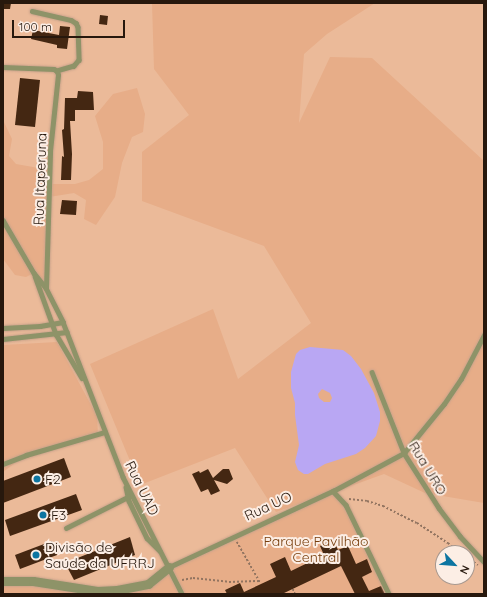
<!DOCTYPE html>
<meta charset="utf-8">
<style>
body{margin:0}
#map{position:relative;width:487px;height:597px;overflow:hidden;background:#f2c6aa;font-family:Quicksand,sans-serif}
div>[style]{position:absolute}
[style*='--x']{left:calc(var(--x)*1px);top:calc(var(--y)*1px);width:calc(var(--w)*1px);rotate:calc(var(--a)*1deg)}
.built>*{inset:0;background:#ebba99}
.green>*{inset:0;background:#e7ad88}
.water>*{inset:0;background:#b9a7f3}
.building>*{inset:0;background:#442712}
.path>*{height:1.5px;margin-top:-0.75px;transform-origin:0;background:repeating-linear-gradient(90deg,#927460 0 2px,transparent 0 4px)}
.roads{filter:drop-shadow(0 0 1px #c9a38b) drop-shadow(0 0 1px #c9a38b)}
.lane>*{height:4.5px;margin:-2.25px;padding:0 2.25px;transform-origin:2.25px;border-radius:2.25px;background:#8e9368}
.street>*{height:9px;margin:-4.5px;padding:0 4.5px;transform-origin:4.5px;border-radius:4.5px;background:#8e9368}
.dots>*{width:11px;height:11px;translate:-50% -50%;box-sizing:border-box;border:2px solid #fceee5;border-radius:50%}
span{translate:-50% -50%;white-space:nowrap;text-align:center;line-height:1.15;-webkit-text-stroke:4px #fceee5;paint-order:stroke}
.street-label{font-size:14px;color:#27180d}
.poi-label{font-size:14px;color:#27180d}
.left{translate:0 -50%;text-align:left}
.park-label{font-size:14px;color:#773d0b}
.frame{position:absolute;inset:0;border:4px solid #27180d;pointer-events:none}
.north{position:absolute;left:435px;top:545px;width:40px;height:40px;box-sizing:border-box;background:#fceee5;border:1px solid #a7988f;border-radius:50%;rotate:116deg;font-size:11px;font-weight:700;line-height:16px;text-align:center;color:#27180d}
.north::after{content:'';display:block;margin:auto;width:14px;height:18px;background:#0d75a1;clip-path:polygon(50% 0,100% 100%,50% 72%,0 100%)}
.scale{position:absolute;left:12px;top:20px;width:113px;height:18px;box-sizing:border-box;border:2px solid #27180d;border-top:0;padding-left:5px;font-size:12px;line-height:14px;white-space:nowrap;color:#27180d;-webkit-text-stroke:3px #fceee5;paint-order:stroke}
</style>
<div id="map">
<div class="built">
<i style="clip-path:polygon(evenodd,3px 3px,484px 3px,484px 594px,3px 594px,3px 3px,443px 553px,467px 553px,467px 577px,443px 577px,443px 553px)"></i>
</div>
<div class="green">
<i style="clip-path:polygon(152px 3px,375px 3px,327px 34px,304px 54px,299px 123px,330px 57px,372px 58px,484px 161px,484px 503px,425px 493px,384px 474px,334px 492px,341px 498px,389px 594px,3px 594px,3px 582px,117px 590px,148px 584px,169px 567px,318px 497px,276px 512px,235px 448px,140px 485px,90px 364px,213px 309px,238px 379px,311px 323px,264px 246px,142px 201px,142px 152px,189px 115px,154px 69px)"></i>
<i style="clip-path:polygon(137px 88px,145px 114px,143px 132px,132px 137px,122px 163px,115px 197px,96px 225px,84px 219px,86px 200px,74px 193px,49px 197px,46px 288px,34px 273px,26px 277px,15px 275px,3px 259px,3px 120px,12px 139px,9px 156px,16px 164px,50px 170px,50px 184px,75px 184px,89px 180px,103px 169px,103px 142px,95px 116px,113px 94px)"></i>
<i style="clip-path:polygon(57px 342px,97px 416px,98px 434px,26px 455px,3px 472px,3px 345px)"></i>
</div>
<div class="water">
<i style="clip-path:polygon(evenodd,310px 347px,343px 350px,351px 356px,361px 369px,374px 393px,380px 412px,380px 421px,376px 436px,365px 448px,356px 454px,325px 464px,308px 474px,304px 474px,298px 470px,295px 462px,299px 445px,295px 415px,295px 403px,291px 388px,291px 372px,296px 354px,300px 350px,310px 347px,322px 389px,330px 393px,332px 398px,330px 402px,324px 402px,319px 398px,318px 394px,322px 389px)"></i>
</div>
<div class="building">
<i style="clip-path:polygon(3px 3px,11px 3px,10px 9px,3px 9px)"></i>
<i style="clip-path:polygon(100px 15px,108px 16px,107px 25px,99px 24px)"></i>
<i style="clip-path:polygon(60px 26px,70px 27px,67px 49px,57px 48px,57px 45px,31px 39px,33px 30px,59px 35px)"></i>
<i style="clip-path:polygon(20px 78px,40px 80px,35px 127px,15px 125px)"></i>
<i style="clip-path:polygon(78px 91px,93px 92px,94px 110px,75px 110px,75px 121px,70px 121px,72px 154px,71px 180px,61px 180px,62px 156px,64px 157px,62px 130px,64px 129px,65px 98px,77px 98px)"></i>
<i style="clip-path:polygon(62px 200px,77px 201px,76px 215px,60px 214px)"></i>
<i style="clip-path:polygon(64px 458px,71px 477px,3px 503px,3px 481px)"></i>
<i style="clip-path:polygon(208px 469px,213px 478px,223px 469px,229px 469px,233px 479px,227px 484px,214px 480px,220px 491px,211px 495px,208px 489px,201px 492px,192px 474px,199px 471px,200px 473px)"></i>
<i style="clip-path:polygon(76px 494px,82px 510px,10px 536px,5px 520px)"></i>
<i style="clip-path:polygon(130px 537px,135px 555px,74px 580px,65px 563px)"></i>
<i style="clip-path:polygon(333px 539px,338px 550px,348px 546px,356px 564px,367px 559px,372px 572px,362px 577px,369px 591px,381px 586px,385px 594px,355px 594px,341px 566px,282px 594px,227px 594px,225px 590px,240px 583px,244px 592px,276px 577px,270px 564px,285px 557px,291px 571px,324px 555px,320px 546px)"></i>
<i style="clip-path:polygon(52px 541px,57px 555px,20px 569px,15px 555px)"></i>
</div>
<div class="path">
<i style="--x:349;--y:499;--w:18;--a:6"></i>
<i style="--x:367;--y:501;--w:17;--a:17"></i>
<i style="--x:383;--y:506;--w:38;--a:27"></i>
<i style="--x:417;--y:523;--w:37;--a:33"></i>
<i style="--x:448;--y:543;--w:16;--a:38"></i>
<i style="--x:237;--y:542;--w:48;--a:60.3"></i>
<i style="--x:467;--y:558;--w:13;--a:32"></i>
<i style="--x:182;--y:580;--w:11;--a:-10"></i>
<i style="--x:193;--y:578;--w:36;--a:6"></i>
<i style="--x:229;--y:582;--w:31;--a:-2"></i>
<i style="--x:293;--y:589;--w:5;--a:68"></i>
</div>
<div class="roads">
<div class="lane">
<i style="--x:32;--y:11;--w:40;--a:13"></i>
<i style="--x:71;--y:20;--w:6;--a:31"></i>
<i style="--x:76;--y:23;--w:4;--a:63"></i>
<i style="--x:78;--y:27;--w:33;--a:88"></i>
<i style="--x:79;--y:60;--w:8;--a:130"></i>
<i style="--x:74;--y:66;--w:18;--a:164"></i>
<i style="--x:3;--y:67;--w:51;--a:2.2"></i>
<i style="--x:54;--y:69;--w:4;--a:34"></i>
<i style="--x:3;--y:220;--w:61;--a:59.7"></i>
<i style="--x:34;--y:273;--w:19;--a:51"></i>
<i style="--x:46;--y:288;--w:38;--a:63"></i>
<i style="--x:63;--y:322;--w:166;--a:68.8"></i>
<i style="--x:123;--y:477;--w:131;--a:63.2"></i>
<i style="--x:35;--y:276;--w:62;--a:70.1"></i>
<i style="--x:56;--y:334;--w:51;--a:59.4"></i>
<i style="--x:46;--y:288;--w:137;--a:-88.3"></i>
<i style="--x:50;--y:151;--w:76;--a:-84"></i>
<i style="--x:58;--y:75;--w:4;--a:-104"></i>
<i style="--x:3;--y:328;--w:37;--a:-3"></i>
<i style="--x:40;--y:326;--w:23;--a:-10"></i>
<i style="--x:3;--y:339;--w:64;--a:-6.2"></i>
<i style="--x:372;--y:372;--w:87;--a:68.4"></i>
<i style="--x:404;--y:453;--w:65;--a:57.5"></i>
<i style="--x:439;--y:508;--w:35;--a:53"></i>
<i style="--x:460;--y:536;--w:35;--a:47"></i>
<i style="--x:3;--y:464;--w:25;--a:-21"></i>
<i style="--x:26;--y:455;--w:82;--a:-16.2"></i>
<i style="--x:126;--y:487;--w:14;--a:78"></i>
<i style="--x:129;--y:501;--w:41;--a:64.1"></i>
<i style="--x:147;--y:538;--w:18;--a:45"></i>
<i style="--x:333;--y:491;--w:19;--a:47"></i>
<i style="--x:346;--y:505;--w:99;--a:64.2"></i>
<i style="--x:66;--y:528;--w:69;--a:-26.6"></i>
<i style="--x:169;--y:567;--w:181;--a:-24.9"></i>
<i style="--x:333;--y:491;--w:81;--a:-28.2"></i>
<i style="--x:404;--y:453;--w:63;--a:-50.8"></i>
<i style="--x:444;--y:404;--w:30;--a:-56"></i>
<i style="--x:461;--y:379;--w:50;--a:-62.4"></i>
</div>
<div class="street">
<i style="--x:3;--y:581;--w:30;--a:0"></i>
<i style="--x:33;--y:581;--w:65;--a:8.9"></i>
<i style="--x:97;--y:591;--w:20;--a:-3"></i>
<i style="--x:117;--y:590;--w:32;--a:-11"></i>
<i style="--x:148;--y:584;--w:27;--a:-39"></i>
</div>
</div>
<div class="dots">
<i style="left:37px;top:479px;background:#0d75a1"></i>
<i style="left:43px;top:515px;background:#0d75a1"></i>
<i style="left:36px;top:555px;background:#0d75a1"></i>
</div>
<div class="street-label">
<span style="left:40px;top:179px;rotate:-88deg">Rua Itaperuna</span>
<span style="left:428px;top:468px;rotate:59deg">Rua URO</span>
<span style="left:142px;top:488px;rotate:64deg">Rua UAD</span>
<span style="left:268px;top:506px;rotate:-25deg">Rua UO</span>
</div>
<div class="poi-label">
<span class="left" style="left:45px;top:479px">F2</span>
<span class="left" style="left:51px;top:515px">F3</span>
<span class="left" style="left:45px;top:555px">Divisão de<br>Saúde da UFRRJ</span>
</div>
<div class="park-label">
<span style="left:316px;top:549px">Parque Pavilhão<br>Central</span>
</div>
<div class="frame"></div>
<div class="north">N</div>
<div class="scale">100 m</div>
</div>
